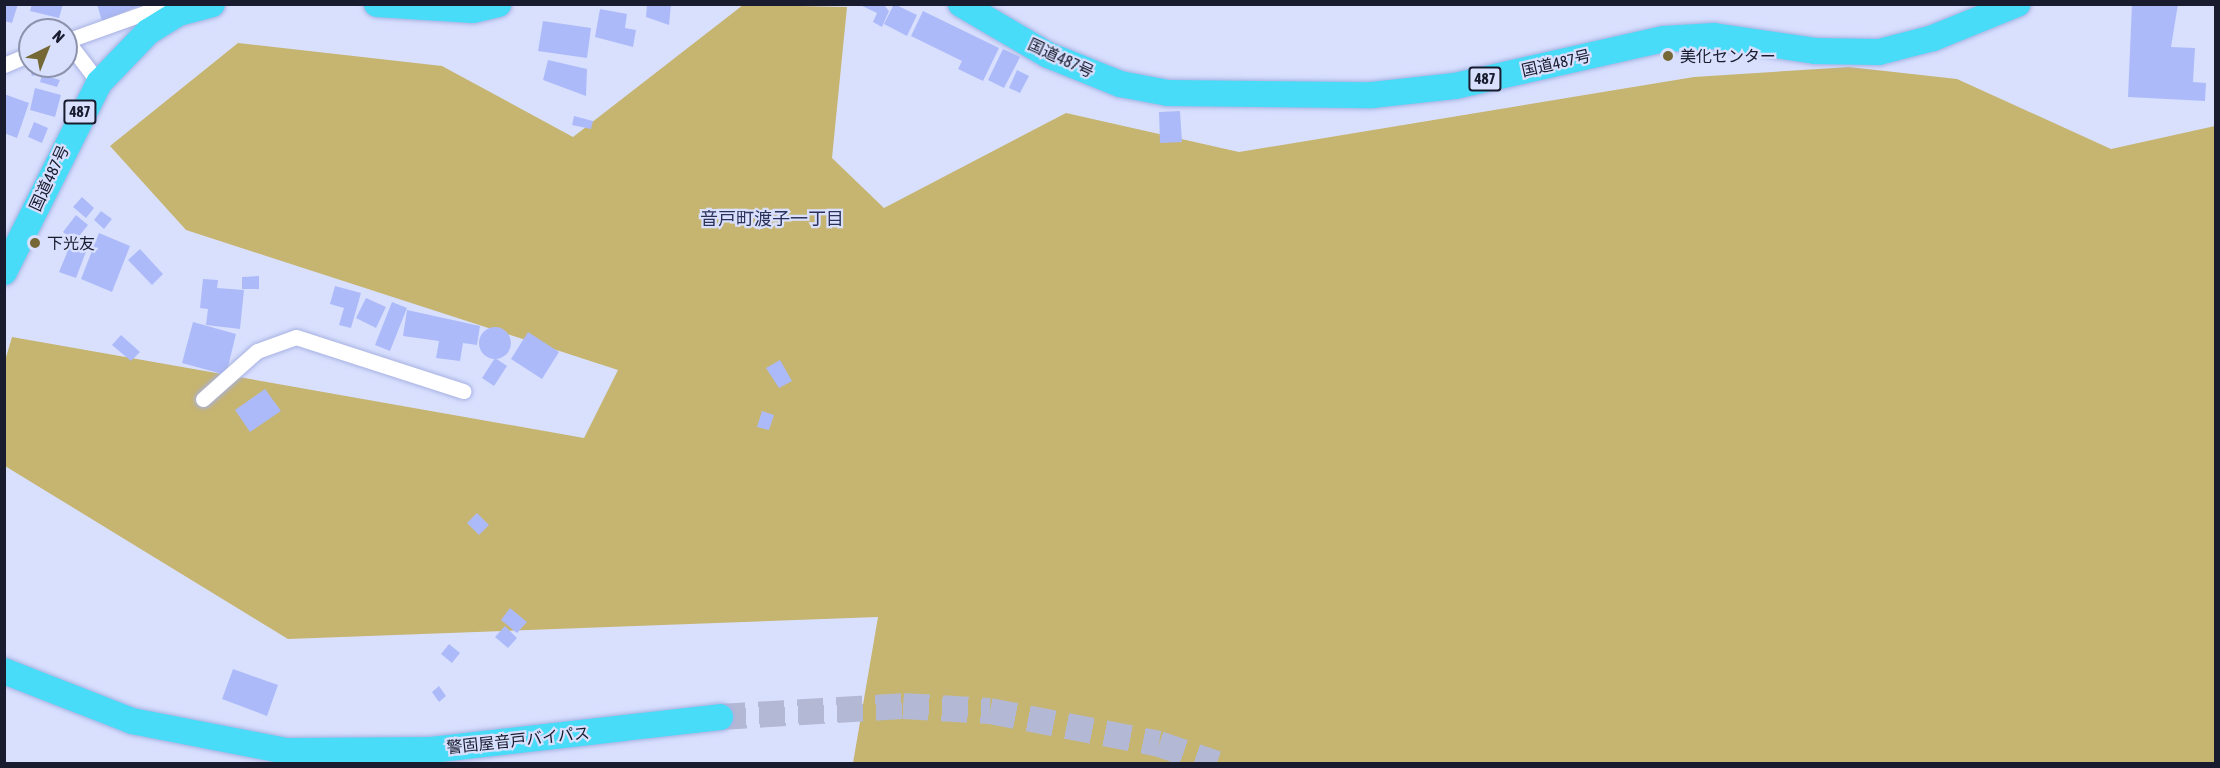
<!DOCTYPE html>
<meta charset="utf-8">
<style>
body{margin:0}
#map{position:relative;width:2220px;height:768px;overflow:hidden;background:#d9e0fe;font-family:"Asap Condensed","Noto Sans JP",sans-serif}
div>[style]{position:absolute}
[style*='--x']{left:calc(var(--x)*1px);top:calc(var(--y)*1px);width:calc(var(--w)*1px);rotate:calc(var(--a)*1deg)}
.green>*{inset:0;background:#c6b471}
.building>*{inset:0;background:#adbaf9}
.round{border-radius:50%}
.trunk-tunnel>*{height:26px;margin-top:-13px;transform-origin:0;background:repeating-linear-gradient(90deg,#b3b9d4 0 26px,transparent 0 39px)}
.roads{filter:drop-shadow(0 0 2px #a7b1e2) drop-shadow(0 0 2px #a7b1e2)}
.minor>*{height:15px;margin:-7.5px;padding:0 7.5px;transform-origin:7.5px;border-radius:7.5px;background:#fff}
.trunk>*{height:26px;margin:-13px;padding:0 13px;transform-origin:13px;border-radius:13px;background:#48dcf8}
.dots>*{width:16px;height:16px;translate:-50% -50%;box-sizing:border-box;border:3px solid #d9e0fe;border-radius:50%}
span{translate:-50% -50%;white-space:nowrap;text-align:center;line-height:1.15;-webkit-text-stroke:4.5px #d9e0fe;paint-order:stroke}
.shield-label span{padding:2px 4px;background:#d9e0fe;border:2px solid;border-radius:4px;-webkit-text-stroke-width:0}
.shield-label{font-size:15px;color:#191c2e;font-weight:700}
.poi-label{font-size:16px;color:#191c2e}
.left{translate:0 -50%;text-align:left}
.street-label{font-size:16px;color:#191c2e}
.neighbourhood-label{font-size:18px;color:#2b3159}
.frame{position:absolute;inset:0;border:6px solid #191c2e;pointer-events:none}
.north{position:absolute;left:18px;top:18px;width:60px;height:60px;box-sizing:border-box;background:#d9e0fe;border:2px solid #8c92ab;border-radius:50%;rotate:43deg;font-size:16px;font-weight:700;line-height:24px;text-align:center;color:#191c2e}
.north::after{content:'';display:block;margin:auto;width:21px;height:27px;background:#756835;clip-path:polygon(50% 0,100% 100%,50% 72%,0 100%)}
</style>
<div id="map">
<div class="green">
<i style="clip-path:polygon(743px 5px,847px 7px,832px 158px,884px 208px,1066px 113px,1239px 152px,1694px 77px,1849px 67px,1957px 79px,2111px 149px,2215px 126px,2215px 763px,853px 763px,878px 617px,288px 639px,5px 466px,4px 364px,12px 337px,584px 438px,618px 370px,186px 230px,110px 146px,238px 43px,442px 66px,573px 137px)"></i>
</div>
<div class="building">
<i style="clip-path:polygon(4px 4px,18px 4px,12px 23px,4px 21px)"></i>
<i style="clip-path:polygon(32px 4px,63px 4px,59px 18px,30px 11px)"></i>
<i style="clip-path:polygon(97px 4px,141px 4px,141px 5px,102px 21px)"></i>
<i style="clip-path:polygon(647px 4px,671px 4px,669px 25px,646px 17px)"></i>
<i style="clip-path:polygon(858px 4px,883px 4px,889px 11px,882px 27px,873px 22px,877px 13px)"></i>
<i style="clip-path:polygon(894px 4px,917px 15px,907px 36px,884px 24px)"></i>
<i style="clip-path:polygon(2132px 4px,2178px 4px,2171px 47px,2195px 48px,2193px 82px,2206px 83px,2205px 101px,2128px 97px)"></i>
<i style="clip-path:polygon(600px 9px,627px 14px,625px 28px,636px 30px,633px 47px,595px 37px)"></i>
<i style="clip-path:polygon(923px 11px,999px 48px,983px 81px,958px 69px,962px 61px,911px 36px)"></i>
<i style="clip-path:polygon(543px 21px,591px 28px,587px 58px,538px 51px)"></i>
<i style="clip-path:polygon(1003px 49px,1020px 57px,1004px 88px,988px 80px)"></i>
<i style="clip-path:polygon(548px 60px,587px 69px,586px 96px,543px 80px)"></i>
<i style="clip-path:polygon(29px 66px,47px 66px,48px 72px,32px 76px)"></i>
<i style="clip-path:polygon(1017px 70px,1029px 76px,1020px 93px,1009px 88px)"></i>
<i style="clip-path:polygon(42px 75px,60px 80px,57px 87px,40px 82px)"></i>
<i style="clip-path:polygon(35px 88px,61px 95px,55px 117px,30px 110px)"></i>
<i style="clip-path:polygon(4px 94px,29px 103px,17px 138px,4px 133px)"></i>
<i style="clip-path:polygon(1180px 111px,1182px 142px,1160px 143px,1159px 112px)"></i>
<i style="clip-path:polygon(574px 116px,593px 121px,591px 129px,572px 125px)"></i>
<i style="clip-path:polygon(34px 122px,48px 128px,42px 143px,28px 137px)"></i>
<i style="clip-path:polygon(82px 197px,94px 208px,86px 218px,73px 207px)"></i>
<i style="clip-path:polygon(101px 211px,112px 219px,104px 229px,94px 220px)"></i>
<i style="clip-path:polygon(76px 215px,88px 225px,75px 241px,63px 232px)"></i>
<i style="clip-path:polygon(99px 233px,130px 246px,112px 292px,81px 279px)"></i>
<i style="clip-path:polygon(71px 243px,87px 249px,76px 278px,59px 272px)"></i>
<i style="clip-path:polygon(140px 249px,163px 274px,152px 285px,128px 260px)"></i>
<i style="clip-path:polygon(259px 276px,259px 289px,242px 289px,242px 277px)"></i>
<i style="clip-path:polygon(203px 279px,218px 280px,217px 288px,244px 290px,240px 329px,206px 325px,208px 309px,200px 308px)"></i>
<i style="clip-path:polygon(335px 286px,361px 293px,351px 328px,339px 325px,344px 308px,330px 304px)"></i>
<i style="clip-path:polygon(366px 298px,386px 307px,376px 328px,356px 318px)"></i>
<i style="clip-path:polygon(392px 302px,407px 308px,390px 351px,375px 345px)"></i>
<i style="clip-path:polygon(407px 310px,480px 326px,477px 345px,463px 343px,460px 361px,436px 358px,439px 341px,403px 336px)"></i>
<i style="clip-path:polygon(193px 322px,236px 334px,226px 375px,182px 363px)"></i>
<i class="round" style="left:479px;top:327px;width:32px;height:32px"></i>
<i style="clip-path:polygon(528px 332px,559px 352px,542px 379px,511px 359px)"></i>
<i style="clip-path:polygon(121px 335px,140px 352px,131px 361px,112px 345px)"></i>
<i style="clip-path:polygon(495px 358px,507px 366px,494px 386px,482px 378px)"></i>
<i style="clip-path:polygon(780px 360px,792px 381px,779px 388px,766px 368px)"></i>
<i style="clip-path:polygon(265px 389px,281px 411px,250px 432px,235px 410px)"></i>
<i style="clip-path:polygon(762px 411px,774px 415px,769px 430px,757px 427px)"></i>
<i style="clip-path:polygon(477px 513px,489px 525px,479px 535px,467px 523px)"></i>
<i style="clip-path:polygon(510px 608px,527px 622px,517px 633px,501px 620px)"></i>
<i style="clip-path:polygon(505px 626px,517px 638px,508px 648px,495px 637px)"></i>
<i style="clip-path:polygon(449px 644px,460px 653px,452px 663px,441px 654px)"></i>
<i style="clip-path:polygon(233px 669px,278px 685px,267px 716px,222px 699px)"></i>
<i style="clip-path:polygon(439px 686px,446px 696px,439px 702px,432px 692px)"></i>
</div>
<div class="trunk-tunnel">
<i style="--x:720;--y:717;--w:183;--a:-3.4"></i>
<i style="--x:903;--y:706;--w:87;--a:3.3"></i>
<i style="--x:990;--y:711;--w:172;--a:11"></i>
<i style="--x:1159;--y:744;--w:61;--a:19"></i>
</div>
<div class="roads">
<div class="minor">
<i style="--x:66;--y:41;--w:89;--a:-19.7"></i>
<i style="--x:150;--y:11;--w:26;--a:4"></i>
<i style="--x:67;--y:41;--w:53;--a:52.7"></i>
<i style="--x:4;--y:65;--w:28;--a:-23"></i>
<i style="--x:203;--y:399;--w:72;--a:-41.6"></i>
<i style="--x:257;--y:351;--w:41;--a:-19.7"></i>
<i style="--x:296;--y:337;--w:176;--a:17.9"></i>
</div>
<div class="trunk">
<i style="--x:377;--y:4;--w:96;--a:3.6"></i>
<i style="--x:473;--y:10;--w:26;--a:-13"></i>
<i style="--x:961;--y:4;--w:101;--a:30.4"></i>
<i style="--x:1048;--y:55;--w:78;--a:21.9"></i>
<i style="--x:1120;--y:84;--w:49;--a:10.6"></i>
<i style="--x:1168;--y:93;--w:204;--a:0.6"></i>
<i style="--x:1372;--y:95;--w:83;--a:-6.2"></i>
<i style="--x:1455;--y:86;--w:214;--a:-12.7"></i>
<i style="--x:1664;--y:39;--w:50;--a:-3.4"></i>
<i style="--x:1714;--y:36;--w:102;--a:8.4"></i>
<i style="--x:1815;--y:51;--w:64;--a:0.9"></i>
<i style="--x:1879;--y:52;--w:56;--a:-14.5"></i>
<i style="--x:1933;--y:38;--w:91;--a:-22"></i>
<i style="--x:4;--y:272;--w:212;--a:-63.3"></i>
<i style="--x:99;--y:83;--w:71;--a:-46.1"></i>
<i style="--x:148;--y:32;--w:36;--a:-32"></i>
<i style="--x:179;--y:13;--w:34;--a:-15"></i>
<i style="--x:4;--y:671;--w:137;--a:21.3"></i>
<i style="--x:132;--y:721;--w:157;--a:11"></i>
<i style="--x:286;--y:751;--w:145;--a:-0.4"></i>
<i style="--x:431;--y:750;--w:291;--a:-6.5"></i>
</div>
</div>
<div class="dots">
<i style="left:1668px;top:56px;background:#756835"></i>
<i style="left:35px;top:243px;background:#756835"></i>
</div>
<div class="shield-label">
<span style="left:1485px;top:79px">487</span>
<span style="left:80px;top:112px">487</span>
</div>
<div class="poi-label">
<span class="left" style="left:1680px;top:56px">美化センター</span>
<span class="left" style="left:47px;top:243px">下光友</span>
</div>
<div class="street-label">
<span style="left:1061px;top:58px;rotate:25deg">国道487号</span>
<span style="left:1556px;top:63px;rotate:-13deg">国道487号</span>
<span style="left:49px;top:178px;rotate:-65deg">国道487号</span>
<span style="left:518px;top:740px;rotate:-6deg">警固屋音戸バイパス</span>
</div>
<div class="neighbourhood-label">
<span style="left:772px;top:219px">音戸町渡子一丁目</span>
</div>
<div class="frame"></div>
<div class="north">N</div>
</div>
